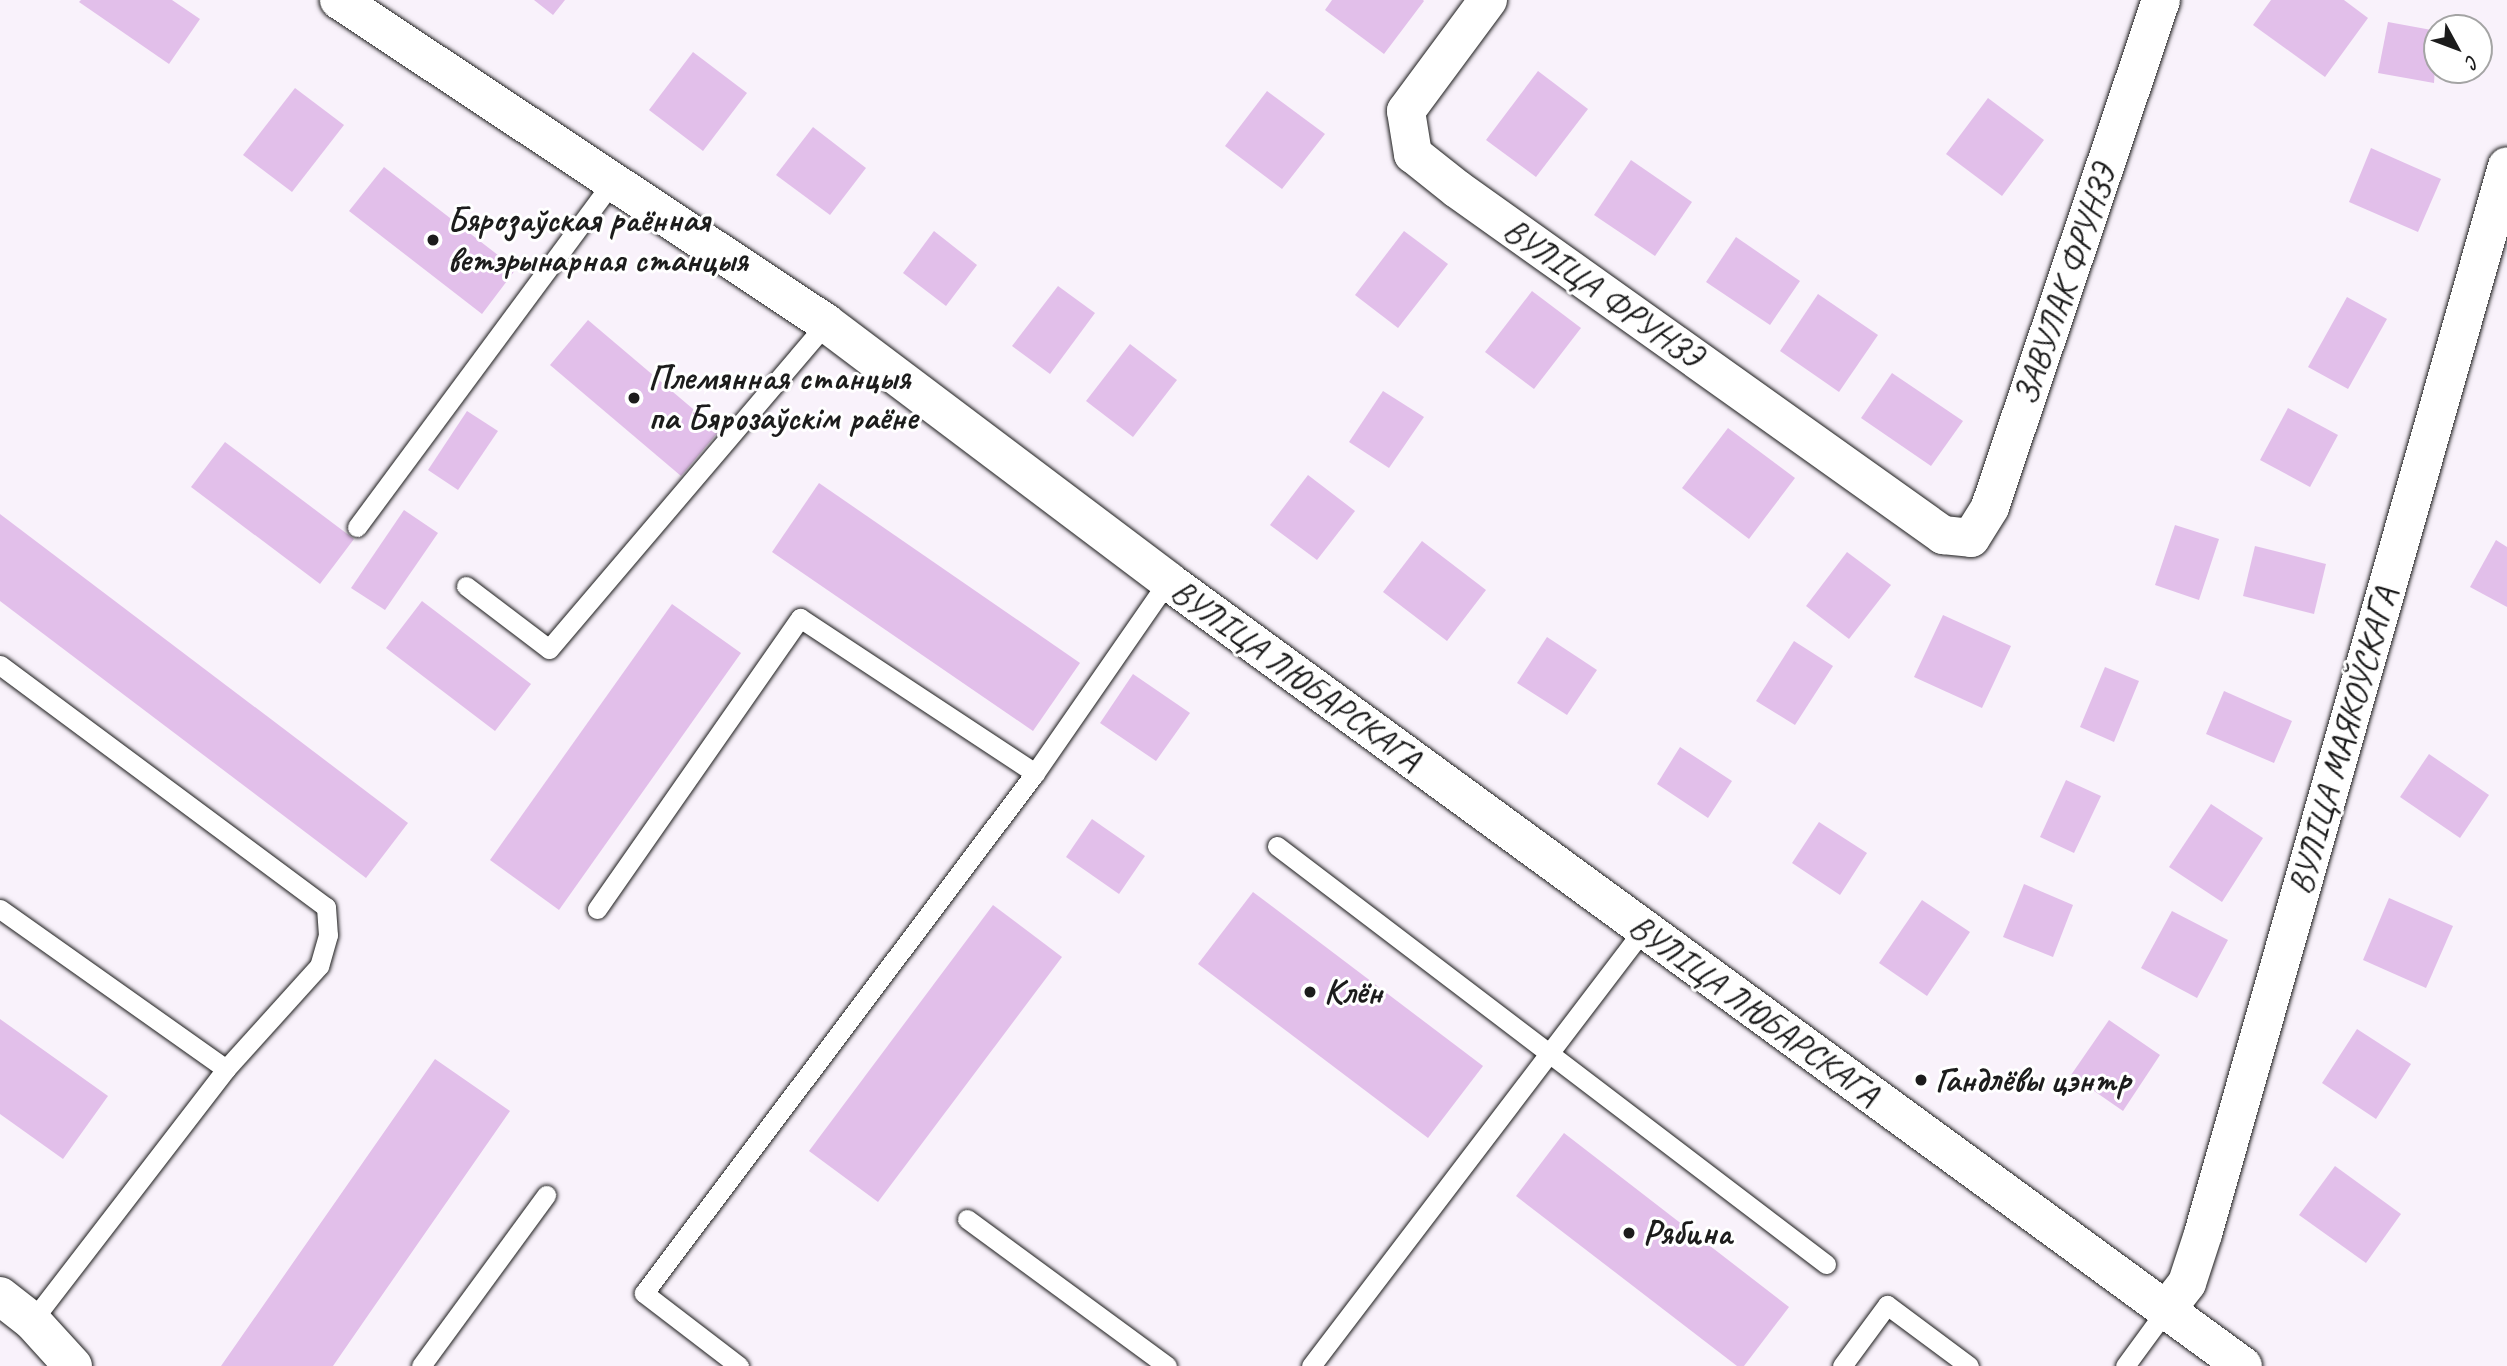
<!DOCTYPE html>
<meta charset="utf-8">
<style>
body{margin:0}
#map{position:relative;width:2507px;height:1366px;overflow:hidden;background:#f9f2fb;font-family:Caveat,sans-serif}
div>[style]{position:absolute}
[style*='--x']{left:calc(var(--x)*1px);top:calc(var(--y)*1px);width:calc(var(--w)*1px);rotate:calc(var(--a)*1deg)}
.building>*{inset:0;background:#e2bfea}
.roads{filter:drop-shadow(0 0 2px #1c1c1c) drop-shadow(0 0 2px #1c1c1c)}
.lane>*{height:19px;margin:-9.5px;padding:0 9.5px;transform-origin:9.5px;border-radius:9.5px;background:#fff}
.street>*{height:38px;margin:-19px;padding:0 19px;transform-origin:19px;border-radius:19px;background:#fff}
.secondary>*{height:38px;margin:-19px;padding:0 19px;transform-origin:19px;border-radius:19px;background:#fff}
.dots>*{width:19px;height:19px;translate:-50% -50%;box-sizing:border-box;border:4px solid #fff;border-radius:50%}
span{translate:-50% -50%;white-space:nowrap;text-align:center;line-height:1.15;-webkit-text-stroke:6px #fff;paint-order:stroke}
.poi-label{font-size:35px;color:#1c1c1c;font-weight:700}
.left{translate:0 -50%;text-align:left}
.street-label{font-size:35px;color:#1c1c1c}
.north{position:absolute;left:2423px;top:14px;width:70px;height:70px;box-sizing:border-box;background:#fff;border:2px solid #a4a4a4;border-radius:50%;rotate:131deg;font-size:19px;font-weight:700;line-height:28px;text-align:center;color:#1c1c1c}
.north::after{content:'';display:block;margin:auto;width:24px;height:32px;background:#1c1c1c;clip-path:polygon(50% 0,100% 100%,50% 72%,0 100%)}
</style>
<div id="map">
<div class="building">
<i style="clip-path:polygon(81px 0,172px 0,200px 19px,169px 64px,79px 2px)"></i>
<i style="clip-path:polygon(534px 0,565px 0,553px 15px)"></i>
<i style="clip-path:polygon(1332px 0,1423px 0,1424px 1px,1384px 54px,1325px 10px)"></i>
<i style="clip-path:polygon(2271px 0,2344px 0,2368px 18px,2325px 77px,2253px 25px)"></i>
<i style="clip-path:polygon(2388px 22px,2437px 31px,2434px 83px,2378px 73px)"></i>
<i style="clip-path:polygon(693px 52px,747px 93px,703px 151px,649px 110px)"></i>
<i style="clip-path:polygon(1538px 71px,1588px 109px,1536px 177px,1486px 140px)"></i>
<i style="clip-path:polygon(295px 88px,344px 125px,292px 192px,243px 155px)"></i>
<i style="clip-path:polygon(1267px 91px,1325px 134px,1282px 189px,1225px 146px)"></i>
<i style="clip-path:polygon(1988px 98px,2044px 140px,2002px 196px,1946px 154px)"></i>
<i style="clip-path:polygon(813px 127px,866px 168px,830px 215px,776px 175px)"></i>
<i style="clip-path:polygon(2371px 148px,2441px 179px,2418px 232px,2349px 202px)"></i>
<i style="clip-path:polygon(1631px 160px,1692px 202px,1655px 256px,1594px 215px)"></i>
<i style="clip-path:polygon(384px 167px,516px 269px,482px 314px,349px 211px)"></i>
<i style="clip-path:polygon(934px 231px,977px 265px,946px 306px,903px 273px)"></i>
<i style="clip-path:polygon(1404px 231px,1448px 264px,1398px 328px,1355px 295px)"></i>
<i style="clip-path:polygon(1736px 237px,1800px 281px,1770px 325px,1706px 282px)"></i>
<i style="clip-path:polygon(1058px 286px,1095px 313px,1050px 374px,1012px 346px)"></i>
<i style="clip-path:polygon(1532px 291px,1581px 328px,1534px 389px,1485px 352px)"></i>
<i style="clip-path:polygon(1818px 294px,1878px 335px,1839px 392px,1780px 351px)"></i>
<i style="clip-path:polygon(2347px 297px,2387px 319px,2348px 389px,2308px 367px)"></i>
<i style="clip-path:polygon(588px 320px,719px 431px,681px 476px,550px 365px)"></i>
<i style="clip-path:polygon(1130px 344px,1177px 380px,1133px 437px,1086px 401px)"></i>
<i style="clip-path:polygon(1892px 373px,1963px 421px,1931px 466px,1861px 418px)"></i>
<i style="clip-path:polygon(1383px 391px,1424px 417px,1389px 468px,1349px 442px)"></i>
<i style="clip-path:polygon(2288px 408px,2338px 435px,2310px 487px,2260px 460px)"></i>
<i style="clip-path:polygon(467px 411px,498px 431px,458px 490px,428px 470px)"></i>
<i style="clip-path:polygon(1728px 428px,1795px 478px,1749px 539px,1682px 488px)"></i>
<i style="clip-path:polygon(225px 442px,354px 539px,320px 584px,191px 487px)"></i>
<i style="clip-path:polygon(1308px 475px,1355px 511px,1317px 560px,1270px 525px)"></i>
<i style="clip-path:polygon(819px 483px,1080px 663px,1033px 731px,772px 552px)"></i>
<i style="clip-path:polygon(404px 510px,438px 533px,385px 610px,351px 588px)"></i>
<i style="clip-path:polygon(0 514px,408px 823px,366px 878px,0 601px)"></i>
<i style="clip-path:polygon(2175px 525px,2219px 539px,2199px 600px,2155px 585px)"></i>
<i style="clip-path:polygon(2496px 540px,2507px 547px,2507px 607px,2470px 587px)"></i>
<i style="clip-path:polygon(1422px 541px,1486px 590px,1447px 641px,1383px 592px)"></i>
<i style="clip-path:polygon(2255px 546px,2326px 564px,2314px 614px,2243px 596px)"></i>
<i style="clip-path:polygon(1847px 552px,1891px 585px,1849px 639px,1806px 606px)"></i>
<i style="clip-path:polygon(422px 601px,531px 684px,495px 731px,386px 648px)"></i>
<i style="clip-path:polygon(672px 604px,741px 653px,559px 910px,490px 860px)"></i>
<i style="clip-path:polygon(1943px 615px,2011px 646px,1982px 708px,1914px 677px)"></i>
<i style="clip-path:polygon(1547px 637px,1597px 670px,1567px 715px,1517px 683px)"></i>
<i style="clip-path:polygon(1794px 641px,1833px 666px,1795px 725px,1756px 701px)"></i>
<i style="clip-path:polygon(2105px 667px,2139px 681px,2114px 742px,2080px 727px)"></i>
<i style="clip-path:polygon(1133px 674px,1190px 713px,1156px 761px,1100px 723px)"></i>
<i style="clip-path:polygon(2224px 691px,2292px 721px,2274px 763px,2206px 734px)"></i>
<i style="clip-path:polygon(1680px 747px,1732px 781px,1708px 818px,1657px 784px)"></i>
<i style="clip-path:polygon(2429px 754px,2489px 795px,2460px 838px,2400px 797px)"></i>
<i style="clip-path:polygon(2066px 780px,2101px 796px,2074px 853px,2040px 837px)"></i>
<i style="clip-path:polygon(2211px 804px,2263px 838px,2222px 902px,2169px 867px)"></i>
<i style="clip-path:polygon(1092px 819px,1145px 856px,1119px 894px,1066px 857px)"></i>
<i style="clip-path:polygon(1819px 822px,1867px 853px,1840px 895px,1792px 863px)"></i>
<i style="clip-path:polygon(2024px 884px,2073px 905px,2053px 957px,2003px 937px)"></i>
<i style="clip-path:polygon(1253px 892px,1483px 1066px,1428px 1138px,1198px 964px)"></i>
<i style="clip-path:polygon(2389px 898px,2453px 926px,2426px 988px,2363px 960px)"></i>
<i style="clip-path:polygon(1922px 900px,1970px 932px,1927px 996px,1879px 963px)"></i>
<i style="clip-path:polygon(993px 905px,1062px 957px,878px 1202px,809px 1151px)"></i>
<i style="clip-path:polygon(2172px 911px,2228px 940px,2197px 998px,2141px 968px)"></i>
<i style="clip-path:polygon(0 1019px,108px 1096px,63px 1159px,0 1114px)"></i>
<i style="clip-path:polygon(2109px 1020px,2160px 1055px,2123px 1111px,2071px 1075px)"></i>
<i style="clip-path:polygon(2357px 1029px,2411px 1064px,2376px 1119px,2322px 1083px)"></i>
<i style="clip-path:polygon(435px 1059px,510px 1111px,371px 1311px,333px 1366px,221px 1366px)"></i>
<i style="clip-path:polygon(1564px 1133px,1789px 1307px,1744px 1366px,1737px 1366px,1516px 1196px)"></i>
<i style="clip-path:polygon(2335px 1166px,2401px 1214px,2366px 1263px,2299px 1215px)"></i>
</div>
<div class="roads">
<div class="lane">
<i style="--x:357;--y:527;--w:432;--a:-53.5"></i>
<i style="--x:466;--y:586;--w:104;--a:37.2"></i>
<i style="--x:549;--y:649;--w:428;--a:-49.6"></i>
<i style="--x:0;--y:665;--w:406;--a:36.6"></i>
<i style="--x:326;--y:907;--w:28;--a:86"></i>
<i style="--x:328;--y:935;--w:32;--a:106"></i>
<i style="--x:319;--y:966;--w:139;--a:132.1"></i>
<i style="--x:226;--y:1069;--w:318;--a:127.6"></i>
<i style="--x:1277;--y:846;--w:690;--a:37.29"></i>
<i style="--x:0;--y:909;--w:277;--a:35.3"></i>
<i style="--x:597;--y:909;--w:355;--a:-55.1"></i>
<i style="--x:800;--y:618;--w:282;--a:33.4"></i>
<i style="--x:1035;--y:773;--w:234;--a:-55.3"></i>
<i style="--x:967;--y:1219;--w:248;--a:36.3"></i>
<i style="--x:421;--y:1366;--w:212;--a:-53.8"></i>
<i style="--x:739;--y:1366;--w:120;--a:-142.5"></i>
<i style="--x:644;--y:1293;--w:651;--a:-53.06"></i>
<i style="--x:1311;--y:1366;--w:548;--a:-52.71"></i>
<i style="--x:1842;--y:1366;--w:76;--a:-53.6"></i>
<i style="--x:1887;--y:1305;--w:102;--a:36.6"></i>
<i style="--x:2125;--y:1366;--w:69;--a:-53.8"></i>
</div>
<div class="street">
<i style="--x:1488;--y:0;--w:138;--a:126.5"></i>
<i style="--x:1406;--y:111;--w:44;--a:80.8"></i>
<i style="--x:1413;--y:154;--w:56;--a:38.5"></i>
<i style="--x:1457;--y:189;--w:597;--a:35.45"></i>
<i style="--x:1943;--y:535;--w:28;--a:6"></i>
<i style="--x:1971;--y:538;--w:36;--a:-58"></i>
<i style="--x:1990;--y:507;--w:535;--a:-71.36"></i>
<i style="--x:0;--y:1296;--w:41;--a:38"></i>
<i style="--x:32;--y:1321;--w:61;--a:47.7"></i>
<i style="--x:2166;--y:1310;--w:34;--a:-52"></i>
<i style="--x:2187;--y:1283;--w:52;--a:-71.9"></i>
<i style="--x:2203;--y:1234;--w:1110;--a:-74.11"></i>
</div>
<div class="secondary">
<i style="--x:339;--y:0;--w:584;--a:33.55"></i>
<i style="--x:826;--y:323;--w:428;--a:37"></i>
<i style="--x:1168;--y:581;--w:1331;--a:36.14"></i>
</div>
</div>
<div class="dots">
<i style="left:433px;top:240px;background:#1c1c1c"></i>
<i style="left:634px;top:398px;background:#1c1c1c"></i>
<i style="left:1310px;top:992px;background:#1c1c1c"></i>
<i style="left:1921px;top:1080px;background:#1c1c1c"></i>
<i style="left:1629px;top:1233px;background:#1c1c1c"></i>
</div>
<div class="poi-label">
<span class="left" style="left:447px;top:240px">Бярозаўская раённая<br>ветэрынарная станцыя</span>
<span class="left" style="left:648px;top:398px">Племянная станцыя<br>па Бярозаўскім раёне</span>
<span class="left" style="left:1324px;top:992px">Клён</span>
<span class="left" style="left:1935px;top:1080px">Гандлёвы цэнтр</span>
<span class="left" style="left:1643px;top:1233px">Рябина</span>
</div>
<div class="street-label">
<span style="left:2065px;top:285px;rotate:-71deg">ЗАВУЛАК ФРУНЗЭ</span>
<span style="left:1603px;top:293px;rotate:35deg">ВУЛІЦА ФРУНЗЭ</span>
<span style="left:1296px;top:675px;rotate:36deg">ВУЛІЦА ЛЮБАРСКАГА</span>
<span style="left:2343px;top:741px;rotate:-74deg">ВУЛІЦА МАЯКОЎСКАГА</span>
<span style="left:1754px;top:1010px;rotate:36deg">ВУЛІЦА ЛЮБАРСКАГА</span>
</div>
<div class="north">С</div>
</div>
